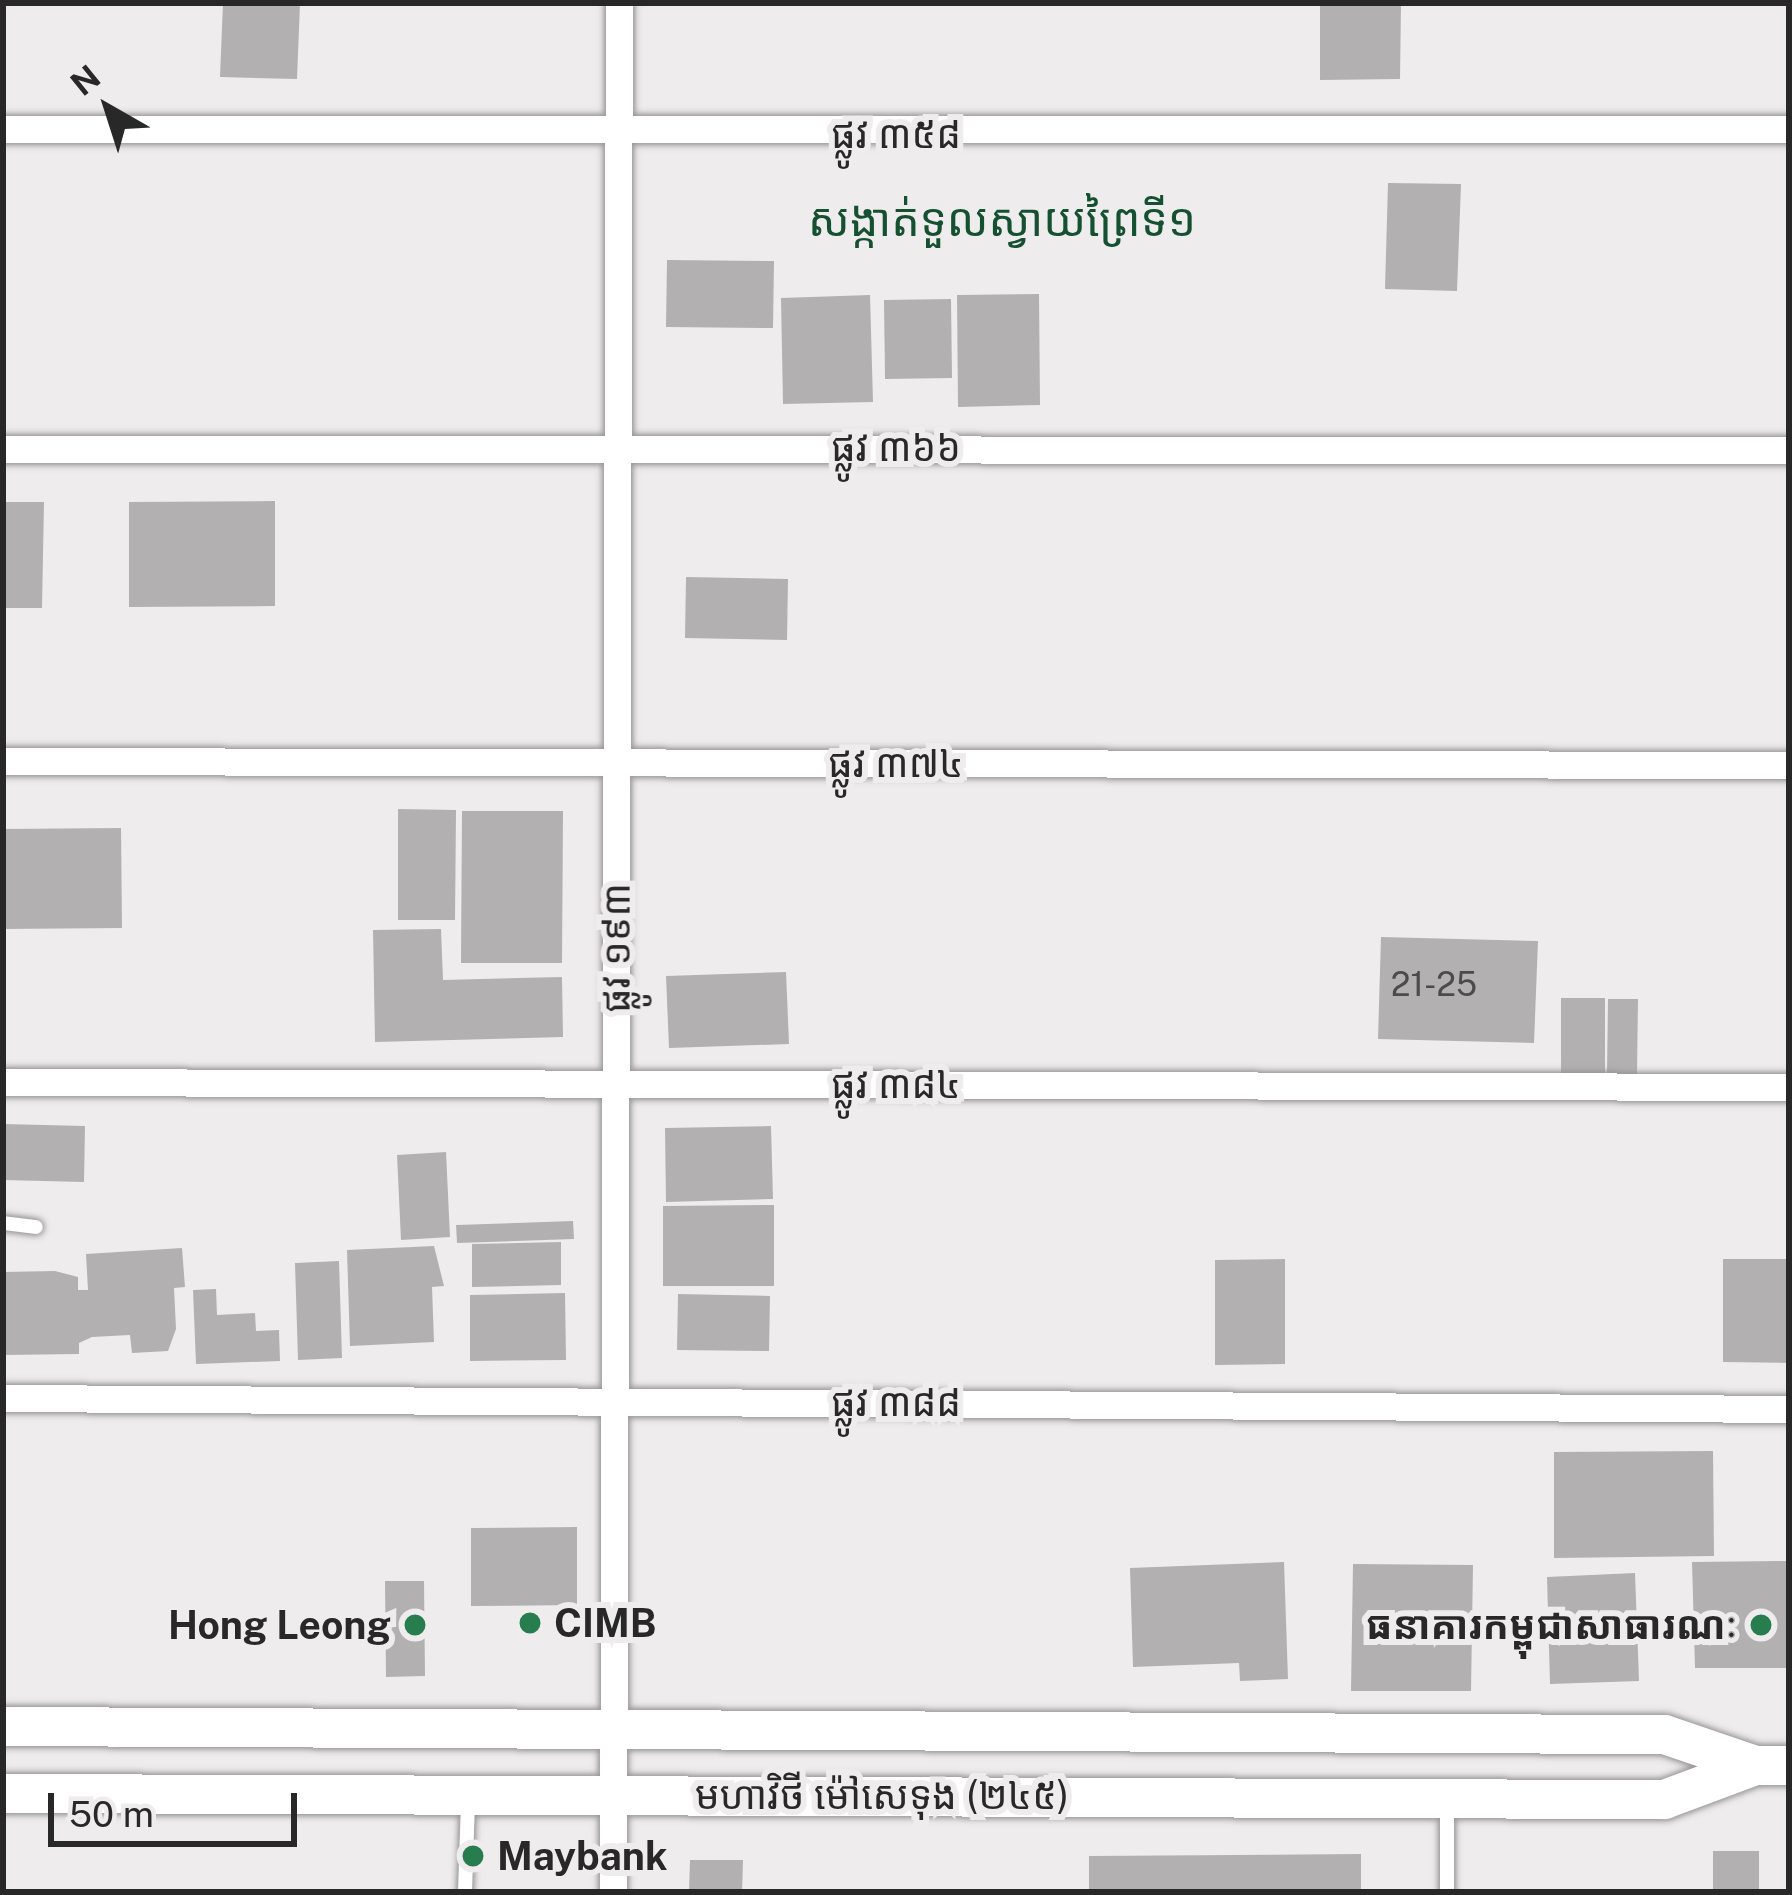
<!DOCTYPE html>
<meta charset="utf-8">
<style>
body{margin:0}
#map{position:relative;width:1792px;height:1895px;overflow:hidden;background:#efecee;font-family:"Public Sans","Noto Sans Khmer",sans-serif}
div>[style]{position:absolute}
[style*='--x']{left:calc(var(--x)*1px);top:calc(var(--y)*1px);width:calc(var(--w)*1px);rotate:calc(var(--a)*1deg)}
.building>*{inset:0;background:#b3b0b2}
.roads{filter:drop-shadow(0 0 3px #989597) drop-shadow(0 0 3px #989597)}
.service>*{height:14px;margin:-7px;padding:0 7px;transform-origin:7px;border-radius:7px;background:#fff}
.minor>*{height:27px;margin:-13.5px;padding:0 13.5px;transform-origin:13.5px;border-radius:13.5px;background:#fff}
.secondary>*{height:39px;margin:-19.5px;padding:0 19.5px;transform-origin:19.5px;border-radius:19.5px;background:#fff}
.dots>*{width:33px;height:33px;translate:-50% -50%;box-sizing:border-box;border:6px solid #efecee;border-radius:50%}
span{translate:-50% -50%;white-space:nowrap;text-align:center;line-height:1.15;-webkit-text-stroke:12px #efecee;paint-order:stroke}
.number-label{font-size:33px;color:#4c4a4b}
.number-label span{-webkit-text-stroke-width:0}
.street-label{font-size:39px;color:#292829}
.poi-label{font-size:39px;color:#292829;font-weight:700}
.left{translate:0 -50%;text-align:left}
.right{translate:-100% -50%;text-align:right}
.quarter-label{font-size:45px;color:#155031}
.frame{position:absolute;inset:0;border:6px solid #292829;pointer-events:none}
.north{position:absolute;left:48px;top:48px;width:120px;height:120px;-webkit-text-stroke:9px #efecee;paint-order:stroke;rotate:321deg;font-size:33px;font-weight:700;line-height:48px;text-align:center;color:#292829}
.north::after{content:'';display:block;margin:auto;width:42px;height:54px;background:#292829;clip-path:polygon(50% 0,100% 100%,50% 72%,0 100%)}
.scale{position:absolute;left:48px;top:1793px;width:249px;height:54px;box-sizing:border-box;border:6px solid #292829;border-top:0;padding-left:15px;font-size:36px;line-height:42px;white-space:nowrap;color:#292829;-webkit-text-stroke:9px #efecee;paint-order:stroke}
</style>
<div id="map">
<div class="building">
<i style="clip-path:polygon(223px 3px,300px 3px,297px 79px,220px 77px)"></i>
<i style="clip-path:polygon(1320px 3px,1401px 3px,1400px 79px,1320px 80px)"></i>
<i style="clip-path:polygon(1388px 183px,1461px 184px,1457px 291px,1385px 289px)"></i>
<i style="clip-path:polygon(667px 260px,774px 261px,773px 328px,666px 327px)"></i>
<i style="clip-path:polygon(1039px 294px,1040px 405px,958px 407px,957px 295px)"></i>
<i style="clip-path:polygon(870px 295px,873px 402px,783px 404px,781px 298px)"></i>
<i style="clip-path:polygon(951px 299px,952px 378px,885px 379px,884px 300px)"></i>
<i style="clip-path:polygon(275px 501px,275px 606px,129px 607px,129px 502px)"></i>
<i style="clip-path:polygon(3px 502px,44px 502px,42px 608px,3px 608px)"></i>
<i style="clip-path:polygon(686px 577px,788px 579px,787px 640px,685px 638px)"></i>
<i style="clip-path:polygon(398px 809px,456px 810px,455px 920px,398px 920px)"></i>
<i style="clip-path:polygon(462px 811px,563px 811px,562px 963px,461px 963px)"></i>
<i style="clip-path:polygon(121px 828px,122px 928px,3px 929px,3px 829px)"></i>
<i style="clip-path:polygon(441px 929px,443px 980px,562px 977px,563px 1037px,375px 1042px,373px 930px)"></i>
<i style="clip-path:polygon(1381px 937px,1538px 941px,1534px 1043px,1378px 1039px)"></i>
<i style="clip-path:polygon(786px 972px,789px 1044px,669px 1048px,666px 976px)"></i>
<i style="clip-path:polygon(1561px 998px,1605px 998px,1605px 1075px,1561px 1076px)"></i>
<i style="clip-path:polygon(1608px 999px,1638px 999px,1637px 1074px,1607px 1074px)"></i>
<i style="clip-path:polygon(3px 1124px,85px 1126px,84px 1182px,3px 1180px)"></i>
<i style="clip-path:polygon(771px 1126px,773px 1199px,666px 1202px,665px 1128px)"></i>
<i style="clip-path:polygon(446px 1152px,450px 1237px,401px 1240px,397px 1155px)"></i>
<i style="clip-path:polygon(774px 1205px,774px 1286px,663px 1286px,663px 1206px)"></i>
<i style="clip-path:polygon(573px 1221px,574px 1239px,457px 1243px,456px 1225px)"></i>
<i style="clip-path:polygon(561px 1242px,561px 1285px,472px 1287px,472px 1244px)"></i>
<i style="clip-path:polygon(434px 1246px,444px 1286px,432px 1287px,434px 1342px,350px 1346px,347px 1250px)"></i>
<i style="clip-path:polygon(182px 1248px,185px 1287px,174px 1288px,176px 1329px,168px 1351px,132px 1353px,130px 1335px,92px 1337px,79px 1343px,79px 1354px,3px 1355px,3px 1272px,55px 1271px,78px 1277px,78px 1290px,88px 1290px,86px 1254px)"></i>
<i style="clip-path:polygon(1285px 1259px,1285px 1364px,1215px 1365px,1215px 1260px)"></i>
<i style="clip-path:polygon(1723px 1259px,1789px 1259px,1789px 1363px,1723px 1362px)"></i>
<i style="clip-path:polygon(339px 1261px,342px 1358px,298px 1360px,295px 1263px)"></i>
<i style="clip-path:polygon(216px 1289px,217px 1315px,255px 1313px,256px 1331px,279px 1330px,280px 1361px,196px 1364px,193px 1290px)"></i>
<i style="clip-path:polygon(565px 1293px,566px 1360px,470px 1361px,470px 1295px)"></i>
<i style="clip-path:polygon(678px 1294px,770px 1296px,769px 1351px,677px 1350px)"></i>
<i style="clip-path:polygon(1713px 1451px,1714px 1556px,1554px 1558px,1554px 1452px)"></i>
<i style="clip-path:polygon(577px 1527px,577px 1605px,471px 1606px,471px 1528px)"></i>
<i style="clip-path:polygon(1789px 1561px,1789px 1668px,1695px 1668px,1692px 1562px)"></i>
<i style="clip-path:polygon(1284px 1562px,1288px 1679px,1240px 1681px,1239px 1663px,1133px 1667px,1130px 1568px)"></i>
<i style="clip-path:polygon(1353px 1564px,1473px 1565px,1471px 1691px,1351px 1691px)"></i>
<i style="clip-path:polygon(1635px 1573px,1639px 1681px,1550px 1684px,1547px 1577px)"></i>
<i style="clip-path:polygon(385px 1581px,424px 1581px,425px 1676px,386px 1677px)"></i>
<i style="clip-path:polygon(1713px 1851px,1759px 1851px,1759px 1892px,1713px 1892px)"></i>
<i style="clip-path:polygon(1361px 1854px,1361px 1892px,1089px 1892px,1089px 1856px)"></i>
<i style="clip-path:polygon(690px 1860px,743px 1860px,742px 1892px,689px 1892px)"></i>
</div>
<div class="roads">
<div class="service">
<i style="--x:3;--y:1223;--w:33;--a:7"></i>
<i style="--x:1447;--y:1802;--w:90;--a:90"></i>
<i style="--x:465;--y:1892;--w:91;--a:-88.1"></i>
</div>
<div class="minor">
<i style="--x:3;--y:129;--w:1786;--a:0"></i>
<i style="--x:3;--y:449;--w:1786;--a:0.03"></i>
<i style="--x:3;--y:761;--w:1786;--a:0.13"></i>
<i style="--x:3;--y:1082;--w:1786;--a:0.16"></i>
<i style="--x:3;--y:1398;--w:1786;--a:0.35"></i>
<i style="--x:613;--y:1892;--w:1889;--a:-89.82"></i>
</div>
<div class="secondary">
<i style="--x:3;--y:1726;--w:1661;--a:0.28"></i>
<i style="--x:1664;--y:1734;--w:96;--a:18.8"></i>
<i style="--x:1755;--y:1765;--w:34;--a:0"></i>
<i style="--x:3;--y:1793;--w:1661;--a:0.21"></i>
<i style="--x:1664;--y:1799;--w:97;--a:-20.5"></i>
</div>
</div>
<div class="dots">
<i style="left:530px;top:1623px;background:#287d4f"></i>
<i style="left:415px;top:1625px;background:#287d4f"></i>
<i style="left:1761px;top:1625px;background:#287d4f"></i>
<i style="left:473px;top:1856px;background:#287d4f"></i>
</div>
<div class="number-label">
<span style="left:1434px;top:985px">21-25</span>
</div>
<div class="street-label">
<span style="left:896px;top:134px">ផ្លូវ ៣៥៨</span>
<span style="left:896px;top:447px">ផ្លូវ ៣៦៦</span>
<span style="left:896px;top:763px">ផ្លូវ ៣៧៤</span>
<span style="left:616px;top:948px;rotate:-90deg">ផ្លូវ ១៩៣</span>
<span style="left:896px;top:1084px">ផ្លូវ ៣៨៤</span>
<span style="left:896px;top:1402px">ផ្លូវ ៣៨៨</span>
<span style="left:882px;top:1795px">មហាវិថី ម៉ៅសេទុង (២៤៥)</span>
</div>
<div class="poi-label">
<span class="left" style="left:554px;top:1623px">CIMB</span>
<span class="right" style="left:391px;top:1625px">Hong Leong</span>
<span class="right" style="left:1737px;top:1625px">ធនាគារកម្ពុជាសាធារណៈ</span>
<span class="left" style="left:497px;top:1856px">Maybank</span>
</div>
<div class="quarter-label">
<span style="left:1002px;top:220px">សង្កាត់ទួលស្វាយព្រៃទី១</span>
</div>
<div class="frame"></div>
<div class="north">N</div>
<div class="scale">50 m</div>
</div>
